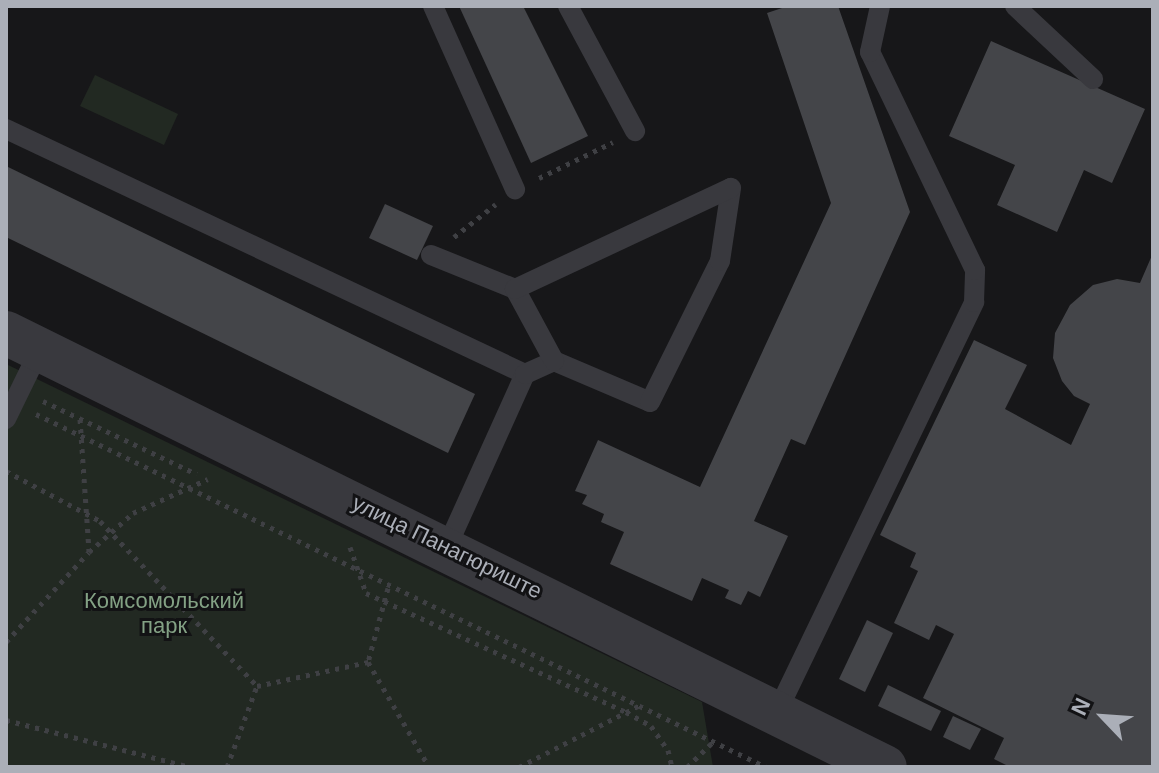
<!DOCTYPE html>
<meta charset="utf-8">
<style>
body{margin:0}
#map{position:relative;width:1159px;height:773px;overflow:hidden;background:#171719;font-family:Arial,sans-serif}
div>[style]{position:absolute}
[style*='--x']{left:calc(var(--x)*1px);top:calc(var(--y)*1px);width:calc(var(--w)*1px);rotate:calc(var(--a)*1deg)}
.green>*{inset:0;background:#222922}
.building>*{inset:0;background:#444549}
.path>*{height:5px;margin-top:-2.5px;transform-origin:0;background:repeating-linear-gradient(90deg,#3f4044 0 4px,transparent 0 10px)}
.service>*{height:20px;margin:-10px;padding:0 10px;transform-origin:10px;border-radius:10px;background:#39393e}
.tertiary>*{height:44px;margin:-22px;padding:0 22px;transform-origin:22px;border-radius:22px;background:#39393e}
span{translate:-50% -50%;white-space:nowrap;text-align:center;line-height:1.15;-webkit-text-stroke:6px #121214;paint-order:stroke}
.street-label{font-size:22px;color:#abafb8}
.park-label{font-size:22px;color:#83a184}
.frame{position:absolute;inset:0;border:8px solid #abafb8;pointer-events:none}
.north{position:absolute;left:1063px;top:677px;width:80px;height:80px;-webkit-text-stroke:6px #121214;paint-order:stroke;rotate:295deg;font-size:22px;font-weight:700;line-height:32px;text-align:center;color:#abafb8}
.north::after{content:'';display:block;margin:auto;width:28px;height:36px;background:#abafb8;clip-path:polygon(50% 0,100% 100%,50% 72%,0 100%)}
</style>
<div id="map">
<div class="green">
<i style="clip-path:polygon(95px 75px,178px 114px,164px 145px,80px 106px)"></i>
<i style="clip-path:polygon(6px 364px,702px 702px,713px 767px,6px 767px)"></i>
</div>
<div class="building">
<i style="clip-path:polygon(459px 6px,523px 6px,588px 136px,531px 163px)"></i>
<i style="clip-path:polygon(788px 6px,838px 6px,910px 212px,805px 445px,791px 439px,754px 521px,788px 536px,760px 597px,748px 591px,741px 605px,725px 598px,729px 590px,702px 578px,692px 601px,610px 564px,624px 532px,601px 522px,604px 514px,582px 504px,587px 495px,575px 491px,598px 440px,700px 487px,831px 203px,767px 13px)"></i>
<i style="clip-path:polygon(991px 41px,1145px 109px,1112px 183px,1084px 170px,1057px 232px,997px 205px,1015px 165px,949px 136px)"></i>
<i style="clip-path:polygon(6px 166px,475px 394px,448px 453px,6px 237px)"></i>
<i style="clip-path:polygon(385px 204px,433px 226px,417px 260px,369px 238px)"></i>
<i style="clip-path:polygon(1153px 253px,1153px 767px,1010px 767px,994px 759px,1004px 738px,923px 698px,954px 634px,936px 625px,929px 640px,894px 623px,918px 571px,910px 567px,916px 553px,880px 535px,974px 340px,1027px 365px,1005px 409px,1071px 445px,1090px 404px,1074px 396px,1062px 381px,1053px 358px,1055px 333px,1070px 305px,1093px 285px,1117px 279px,1140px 283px)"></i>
<i style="clip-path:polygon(867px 620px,893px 633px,865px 692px,839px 679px)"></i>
<i style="clip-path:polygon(888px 685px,941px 711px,931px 731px,878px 706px)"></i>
<i style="clip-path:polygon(953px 716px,981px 729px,970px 750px,943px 737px)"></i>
</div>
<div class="path">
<i style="--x:539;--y:178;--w:82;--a:-25.9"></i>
<i style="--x:454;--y:237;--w:53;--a:-38.2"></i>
<i style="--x:43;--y:401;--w:170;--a:25.4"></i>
<i style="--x:36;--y:414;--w:811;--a:25.81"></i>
<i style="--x:80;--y:419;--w:133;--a:86.1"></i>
<i style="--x:6;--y:471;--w:106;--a:28"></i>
<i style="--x:100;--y:521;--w:228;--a:46.4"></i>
<i style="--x:257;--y:686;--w:114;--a:-12.2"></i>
<i style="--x:350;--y:547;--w:49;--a:70.8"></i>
<i style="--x:366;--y:593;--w:286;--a:24.6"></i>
<i style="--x:626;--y:712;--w:29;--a:29"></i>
<i style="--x:651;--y:726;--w:29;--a:55"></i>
<i style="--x:668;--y:750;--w:17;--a:77"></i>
<i style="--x:388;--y:588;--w:77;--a:105.1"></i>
<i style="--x:368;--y:662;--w:121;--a:59.8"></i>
<i style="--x:6;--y:642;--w:122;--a:-47.3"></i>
<i style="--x:89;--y:552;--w:59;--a:-41.6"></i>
<i style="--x:133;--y:513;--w:82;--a:-24.4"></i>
<i style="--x:6;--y:720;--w:190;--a:14.3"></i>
<i style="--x:227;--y:767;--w:86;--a:-69.7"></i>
<i style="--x:519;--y:767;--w:138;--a:-27.1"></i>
<i style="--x:687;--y:767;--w:36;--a:-44"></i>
</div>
<div class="service">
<i style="--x:433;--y:6;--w:201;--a:65.9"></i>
<i style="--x:568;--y:6;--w:142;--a:61.8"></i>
<i style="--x:1015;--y:6;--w:107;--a:43.1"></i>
<i style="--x:6;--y:129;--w:574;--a:25.27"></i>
<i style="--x:525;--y:374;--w:190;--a:114.3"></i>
<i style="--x:431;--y:255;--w:91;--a:22"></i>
<i style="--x:554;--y:361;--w:104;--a:23.1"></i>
<i style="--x:650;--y:402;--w:157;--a:-63.6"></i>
<i style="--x:720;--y:261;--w:74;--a:-81.4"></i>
<i style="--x:525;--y:374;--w:32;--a:-24"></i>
<i style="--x:554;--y:361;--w:82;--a:-118.4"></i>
<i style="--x:515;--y:289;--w:238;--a:-25.1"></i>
<i style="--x:6;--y:419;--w:78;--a:-64.1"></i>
<i style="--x:777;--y:712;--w:455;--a:-64.3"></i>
<i style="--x:974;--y:302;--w:32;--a:-88"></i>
<i style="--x:975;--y:270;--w:242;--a:-115.7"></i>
<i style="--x:870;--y:52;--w:47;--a:-77.7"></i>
</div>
<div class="tertiary">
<i style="--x:6;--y:333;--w:980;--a:26.28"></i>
</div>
<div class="street-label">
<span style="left:447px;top:547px;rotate:26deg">улица Панагюриште</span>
</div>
<div class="park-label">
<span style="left:164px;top:613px">Комсомольский<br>парк</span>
</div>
<div class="frame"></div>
<div class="north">N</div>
</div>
